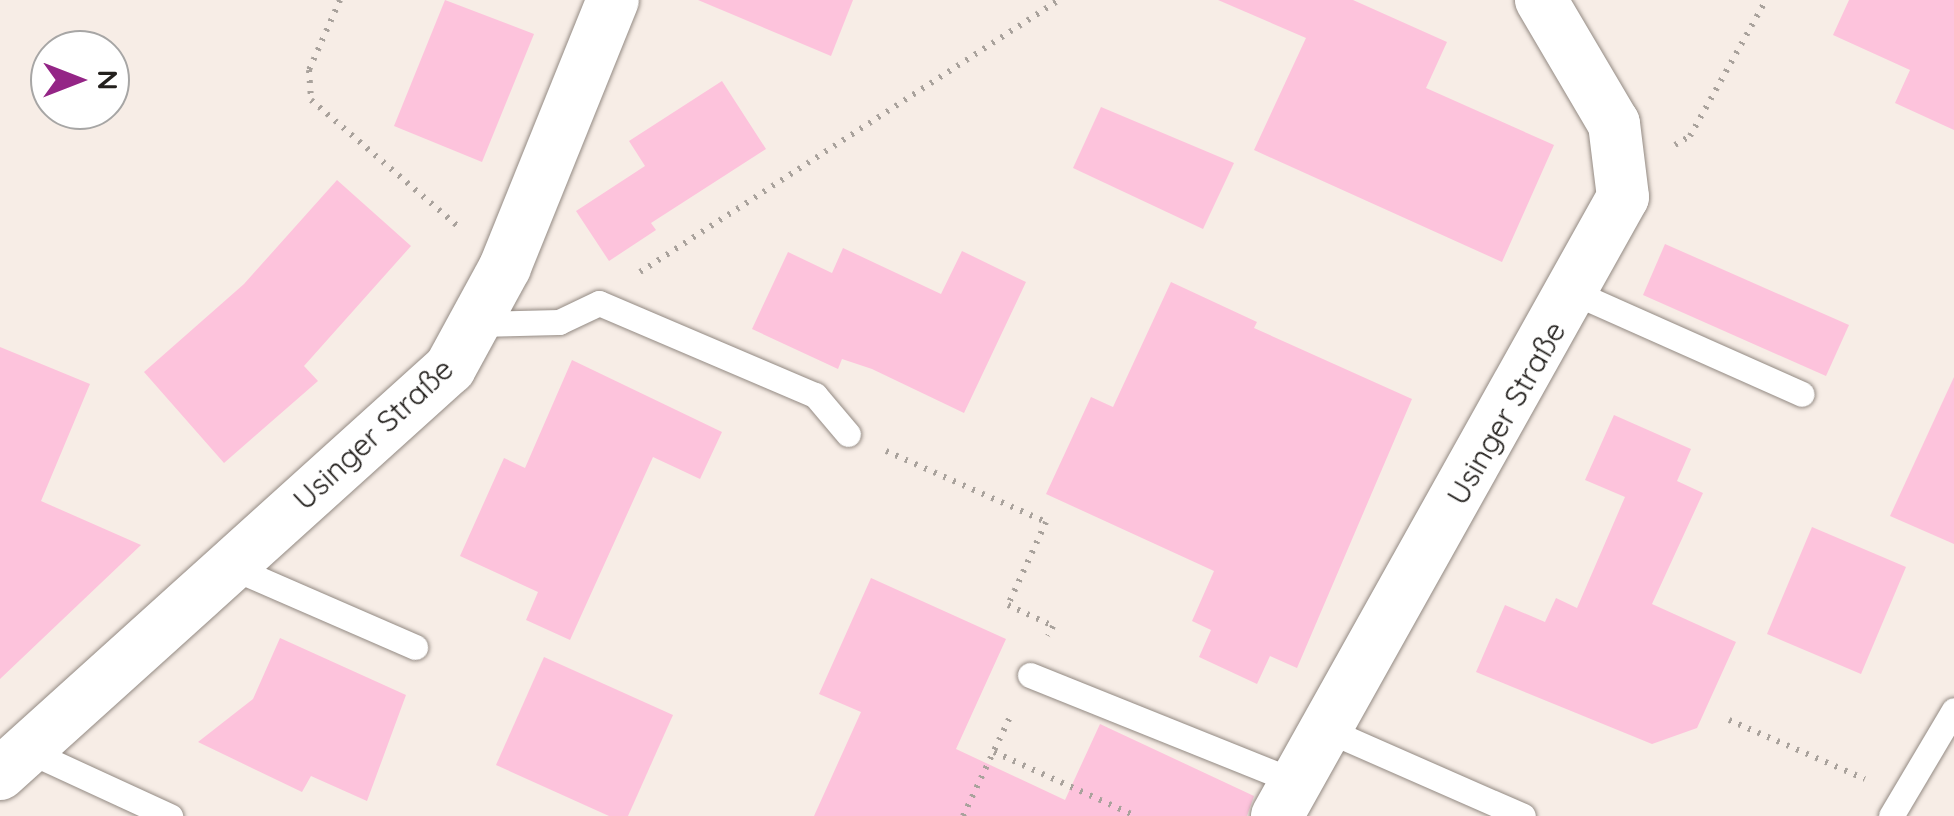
<!DOCTYPE html>
<meta charset="utf-8">
<style>
body{margin:0}
#map{position:relative;width:1954px;height:816px;overflow:hidden;background:#f7ede6;font-family:Quicksand,sans-serif}
div>[style]{position:absolute}
[style*='--x']{left:calc(var(--x)*1px);top:calc(var(--y)*1px);width:calc(var(--w)*1px);rotate:calc(var(--a)*1deg)}
.building>*{inset:0;background:#fdc3dc}
.path>*{height:6px;margin-top:-3px;transform-origin:0;background:repeating-linear-gradient(90deg,#a9a29c 0 2.5px,transparent 0 10.5px)}
.roads{filter:drop-shadow(0 0 2px #938a83) drop-shadow(0 0 2px #938a83)}
.service>*{height:25px;margin:-12.5px;padding:0 12.5px;transform-origin:12.5px;border-radius:12.5px;background:#fff}
.minor>*{height:52px;margin:-26px;padding:0 26px;transform-origin:26px;border-radius:26px;background:#fff}
span{translate:-50% -50%;white-space:nowrap;text-align:center;line-height:1.15;-webkit-text-stroke:8px #fff;paint-order:stroke}
.street-label{font-size:30px;color:#24211e}
.north{position:absolute;left:30px;top:30px;width:100px;height:100px;box-sizing:border-box;background:#fff;border:2px solid #a7a6a5;border-radius:50%;rotate:90deg;font-size:28px;font-weight:700;line-height:40px;text-align:center;color:#24211e}
.north::after{content:'';display:block;margin:auto;width:35px;height:45px;background:#942586;clip-path:polygon(50% 0,100% 100%,50% 72%,0 100%)}
</style>
<div id="map">
<div class="building">
<i style="clip-path:polygon(445px 0,534px 34px,482px 162px,394px 126px)"></i>
<i style="clip-path:polygon(698px 0,853px 0,831px 56px)"></i>
<i style="clip-path:polygon(1218px 0,1353px 0,1447px 42px,1426px 88px,1554px 145px,1502px 262px,1254px 150px,1306px 38px)"></i>
<i style="clip-path:polygon(1849px 0,1954px 0,1954px 130px,1895px 103px,1910px 70px,1833px 35px)"></i>
<i style="clip-path:polygon(722px 81px,766px 149px,651px 223px,656px 230px,609px 261px,576px 211px,645px 166px,629px 141px)"></i>
<i style="clip-path:polygon(1101px 107px,1234px 163px,1203px 229px,1073px 168px)"></i>
<i style="clip-path:polygon(337px 180px,411px 246px,304px 366px,318px 381px,224px 463px,144px 372px,244px 284px)"></i>
<i style="clip-path:polygon(1665px 244px,1849px 325px,1826px 376px,1643px 295px)"></i>
<i style="clip-path:polygon(843px 248px,941px 294px,962px 251px,1026px 282px,964px 413px,872px 369px,842px 359px,838px 369px,752px 329px,788px 252px,832px 273px)"></i>
<i style="clip-path:polygon(1171px 282px,1257px 322px,1254px 328px,1412px 399px,1297px 668px,1270px 656px,1257px 684px,1199px 657px,1211px 630px,1192px 621px,1214px 571px,1046px 494px,1091px 397px,1113px 407px)"></i>
<i style="clip-path:polygon(0 347px,90px 384px,41px 501px,141px 545px,0 679px)"></i>
<i style="clip-path:polygon(572px 360px,722px 432px,700px 479px,653px 457px,570px 640px,526px 620px,538px 592px,460px 556px,504px 458px,525px 468px)"></i>
<i style="clip-path:polygon(1954px 377px,1954px 544px,1890px 516px)"></i>
<i style="clip-path:polygon(1614px 415px,1691px 449px,1677px 481px,1703px 493px,1652px 604px,1736px 642px,1697px 728px,1652px 744px,1476px 672px,1505px 605px,1545px 622px,1556px 598px,1577px 608px,1625px 497px,1585px 480px)"></i>
<i style="clip-path:polygon(1812px 527px,1906px 567px,1861px 674px,1767px 634px)"></i>
<i style="clip-path:polygon(871px 578px,1006px 639px,956px 749px,1065px 800px,1100px 724px,1254px 796px,1247px 816px,814px 816px,861px 712px,819px 694px)"></i>
<i style="clip-path:polygon(280px 638px,406px 695px,367px 801px,311px 776px,302px 792px,198px 742px,253px 699px)"></i>
<i style="clip-path:polygon(544px 657px,673px 715px,628px 816px,609px 816px,496px 765px)"></i>
</div>
<div class="path">
<i style="--x:340;--y:0;--w:77;--a:113.9"></i>
<i style="--x:309;--y:70;--w:30;--a:86"></i>
<i style="--x:311;--y:100;--w:196;--a:40.7"></i>
<i style="--x:1675;--y:145;--w:17;--a:-31"></i>
<i style="--x:1690;--y:136;--w:156;--a:-60.8"></i>
<i style="--x:640;--y:272;--w:500;--a:-33"></i>
<i style="--x:886;--y:451;--w:175;--a:23.9"></i>
<i style="--x:1046;--y:522;--w:91;--a:114.6"></i>
<i style="--x:1008;--y:605;--w:50;--a:25"></i>
<i style="--x:1053;--y:626;--w:11;--a:117"></i>
<i style="--x:1729;--y:720;--w:148;--a:23.5"></i>
<i style="--x:994;--y:752;--w:156;--a:24.3"></i>
<i style="--x:963;--y:816;--w:112;--a:-64.6"></i>
</div>
<div class="roads">
<div class="service">
<i style="--x:1575;--y:293;--w:248;--a:24"></i>
<i style="--x:479;--y:324;--w:80;--a:-1.4"></i>
<i style="--x:559;--y:322;--w:44;--a:-25.4"></i>
<i style="--x:599;--y:303;--w:235;--a:23.1"></i>
<i style="--x:815;--y:395;--w:51;--a:49.8"></i>
<i style="--x:229;--y:566;--w:203;--a:23.5"></i>
<i style="--x:1030;--y:675;--w:284;--a:21.9"></i>
<i style="--x:1325;--y:729;--w:216;--a:23.7"></i>
<i style="--x:24;--y:749;--w:161;--a:24.7"></i>
<i style="--x:1891;--y:816;--w:123;--a:-59.3"></i>
</div>
<div class="minor">
<i style="--x:0;--y:774;--w:606;--a:-42.06"></i>
<i style="--x:450;--y:368;--w:115;--a:-61.4"></i>
<i style="--x:505;--y:267;--w:288;--a:-68"></i>
<i style="--x:1277;--y:816;--w:709;--a:-60.8"></i>
<i style="--x:1623;--y:197;--w:74;--a:-97"></i>
<i style="--x:1614;--y:124;--w:144;--a:-120.5"></i>
</div>
</div>
<div class="street-label">
<span style="left:1506px;top:413px;rotate:-60deg">Usinger Straße</span>
<span style="left:373px;top:434px;rotate:-43deg">Usinger Straße</span>
</div>
<div class="north">N</div>
</div>
